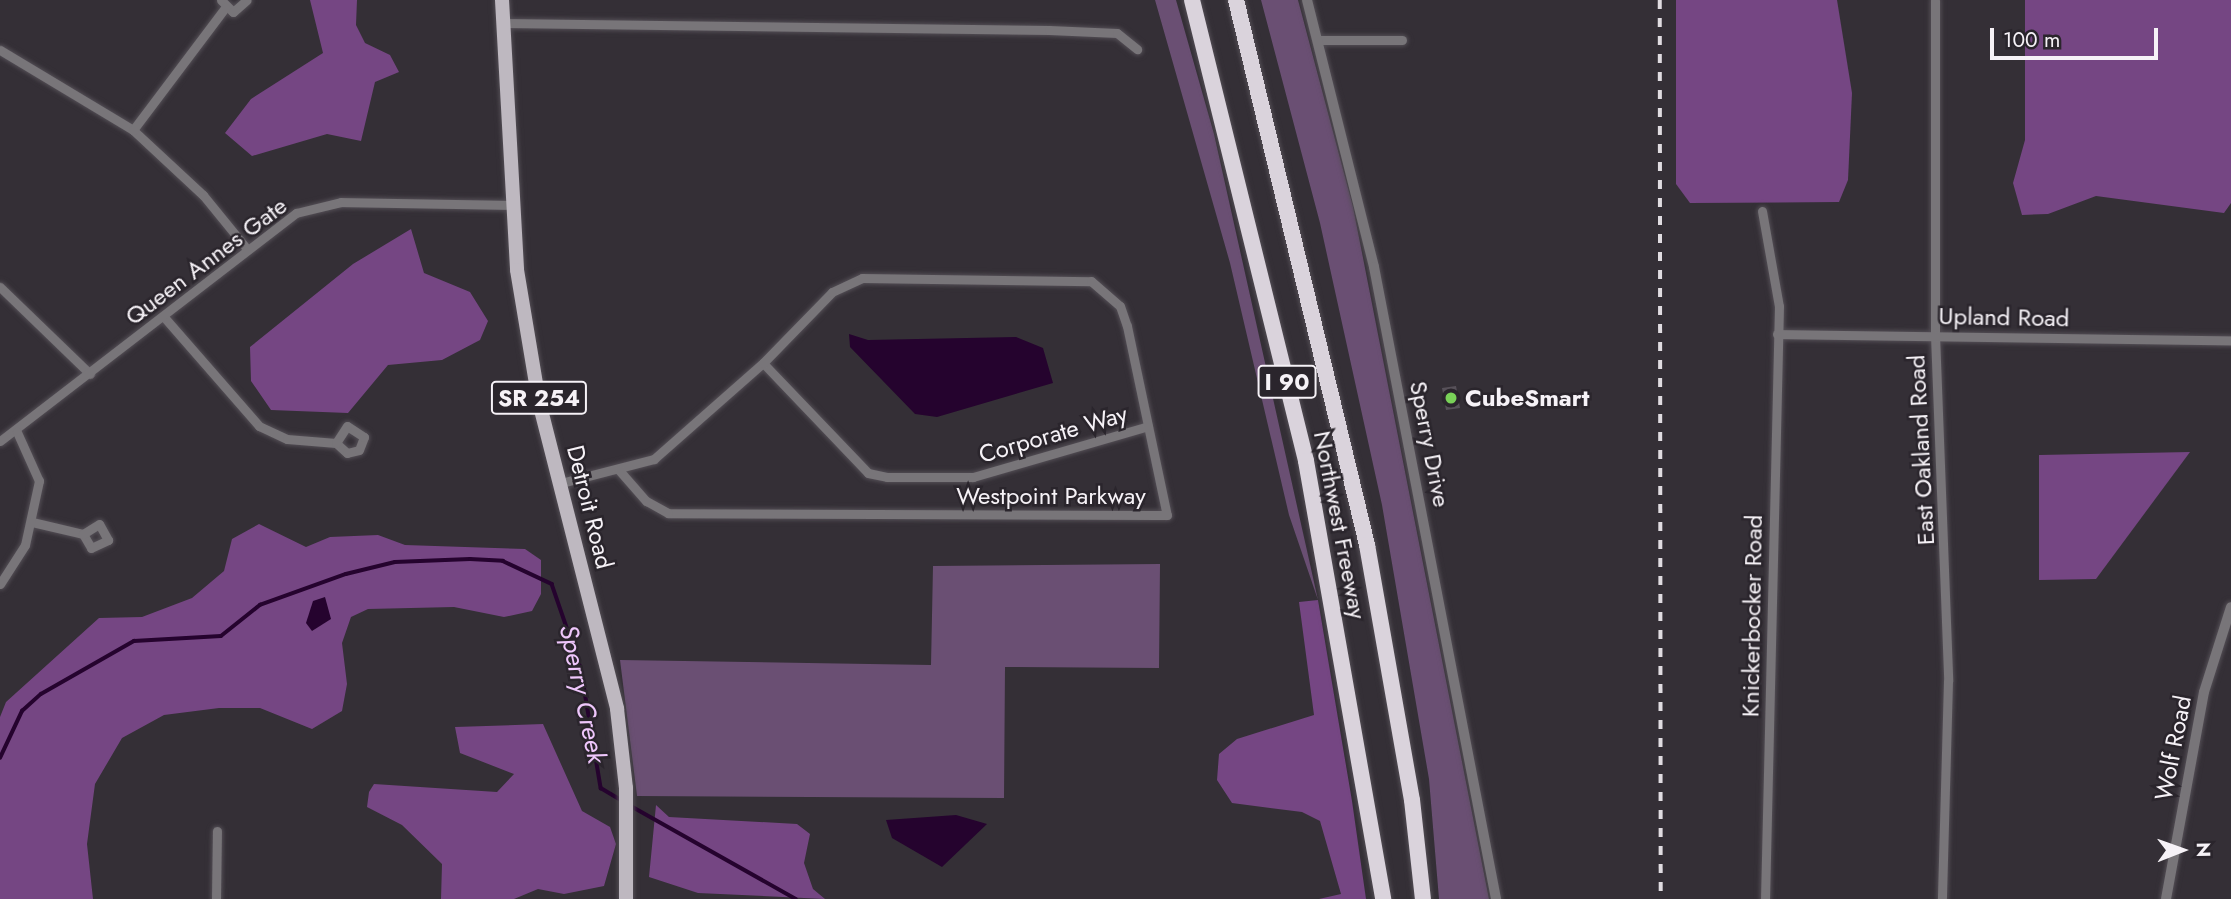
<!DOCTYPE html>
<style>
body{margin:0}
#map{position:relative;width:2231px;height:899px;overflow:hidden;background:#342f36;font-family:Jost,sans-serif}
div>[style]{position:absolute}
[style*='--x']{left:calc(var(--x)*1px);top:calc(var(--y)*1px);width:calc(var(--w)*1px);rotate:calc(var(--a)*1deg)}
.green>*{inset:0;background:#6a4f73}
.forest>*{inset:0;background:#754683}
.water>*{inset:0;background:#25032e}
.stream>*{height:3.5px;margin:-1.75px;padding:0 1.75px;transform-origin:1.75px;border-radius:1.75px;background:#25032e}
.building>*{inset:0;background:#575159}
.roads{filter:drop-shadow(0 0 2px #534e55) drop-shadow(0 0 2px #534e55)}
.minor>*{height:9px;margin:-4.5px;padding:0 4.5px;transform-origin:4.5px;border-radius:4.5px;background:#787579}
.tertiary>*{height:10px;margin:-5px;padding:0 5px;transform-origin:5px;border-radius:5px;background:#787579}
.primary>*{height:14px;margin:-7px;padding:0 7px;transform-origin:7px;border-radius:7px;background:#beb8c0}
.motorway>*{height:16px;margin:-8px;padding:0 8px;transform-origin:8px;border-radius:8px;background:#dad3dc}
.rail>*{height:3.5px;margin-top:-1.75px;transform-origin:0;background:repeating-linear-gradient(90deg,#e0dce1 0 9px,transparent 0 18px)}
.dots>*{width:19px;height:19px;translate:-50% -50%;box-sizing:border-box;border:4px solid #2a252c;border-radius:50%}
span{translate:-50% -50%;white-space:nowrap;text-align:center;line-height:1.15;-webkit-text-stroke:5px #2a252c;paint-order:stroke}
.shield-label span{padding:2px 5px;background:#2a252c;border:2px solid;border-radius:5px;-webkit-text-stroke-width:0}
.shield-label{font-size:23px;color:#f6f2f7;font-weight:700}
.street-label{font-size:24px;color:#f6f2f7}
.poi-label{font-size:24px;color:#f6f2f7;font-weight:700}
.left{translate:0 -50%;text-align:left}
.water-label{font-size:26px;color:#efc7fc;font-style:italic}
.north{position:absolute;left:2147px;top:815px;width:70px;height:70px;-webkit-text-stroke:5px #2a252c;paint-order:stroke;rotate:89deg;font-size:19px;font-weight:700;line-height:28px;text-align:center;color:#f6f2f7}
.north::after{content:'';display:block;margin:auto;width:24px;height:32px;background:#f6f2f7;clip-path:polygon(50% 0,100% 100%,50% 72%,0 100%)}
.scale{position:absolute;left:1990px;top:28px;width:168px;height:32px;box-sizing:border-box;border:4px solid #f6f2f7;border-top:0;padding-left:9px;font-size:21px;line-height:24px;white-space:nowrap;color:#f6f2f7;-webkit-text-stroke:5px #2a252c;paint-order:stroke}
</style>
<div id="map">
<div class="green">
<i style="clip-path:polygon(1155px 0,1176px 0,1214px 134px,1318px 600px,1289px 515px,1230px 263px)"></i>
<i style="clip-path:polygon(1261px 0,1298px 0,1353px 207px,1489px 899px,1439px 899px,1429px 779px,1382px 505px,1320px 223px)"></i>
<i style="clip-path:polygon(1160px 564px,1159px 668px,1005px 667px,1004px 798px,637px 796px,620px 660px,931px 665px,933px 566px)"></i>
</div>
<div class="forest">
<i style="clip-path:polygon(310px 0,357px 0,356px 25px,365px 43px,390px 55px,399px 72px,375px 82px,361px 141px,327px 134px,252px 156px,225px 133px,251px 99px,323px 53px)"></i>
<i style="clip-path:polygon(1676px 0,1837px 0,1852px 93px,1848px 180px,1839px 202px,1690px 203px,1676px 184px)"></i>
<i style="clip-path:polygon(2025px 0,2231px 0,2231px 203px,2224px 213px,2096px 196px,2048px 214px,2022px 215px,2013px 183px,2025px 140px)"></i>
<i style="clip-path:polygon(411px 229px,424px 273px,470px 292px,488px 321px,480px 340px,442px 360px,388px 365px,348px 413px,271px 410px,251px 381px,250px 347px,353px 264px)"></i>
<i style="clip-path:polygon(2190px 452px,2096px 579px,2039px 580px,2039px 455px)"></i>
<i style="clip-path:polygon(259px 524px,306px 547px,330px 537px,378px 535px,405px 545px,525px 549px,541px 560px,541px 594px,532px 611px,504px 617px,454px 607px,368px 609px,351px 617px,342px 643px,347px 684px,342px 711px,312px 729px,260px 708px,219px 708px,164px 715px,122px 738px,95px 784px,87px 844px,93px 899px,0 899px,0 717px,6px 702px,99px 618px,142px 617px,192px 598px,224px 571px,232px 539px)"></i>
<i style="clip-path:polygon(1318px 600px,1352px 801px,1366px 899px,1319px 899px,1341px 894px,1320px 821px,1302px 812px,1232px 803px,1217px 780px,1219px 754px,1237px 739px,1314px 715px,1299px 602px)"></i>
<i style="clip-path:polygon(543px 724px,582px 811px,610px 827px,616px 844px,604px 886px,564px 894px,538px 889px,514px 899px,441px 899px,442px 864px,402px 825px,367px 807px,369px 792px,374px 784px,497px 792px,514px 774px,460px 753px,455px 727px)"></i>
<i style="clip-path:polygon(656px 805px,669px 817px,797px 824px,810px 834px,804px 863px,813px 889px,825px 899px,698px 893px,649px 877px)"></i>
</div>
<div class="water">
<i style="clip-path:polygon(849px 334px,868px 340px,1016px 337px,1043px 348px,1053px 383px,937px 417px,915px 414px,850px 347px)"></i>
<i style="clip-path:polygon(325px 597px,331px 619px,312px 631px,306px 623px,313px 601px)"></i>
<i style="clip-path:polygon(956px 815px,987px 824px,942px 867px,892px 838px,886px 820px)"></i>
</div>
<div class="stream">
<i style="--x:0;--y:758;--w:52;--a:-64.9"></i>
<i style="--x:22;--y:711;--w:25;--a:-42"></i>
<i style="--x:41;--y:694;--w:107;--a:-29.7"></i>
<i style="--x:134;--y:641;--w:87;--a:-3.3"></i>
<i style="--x:221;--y:636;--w:50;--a:-38.5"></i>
<i style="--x:260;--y:605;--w:91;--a:-19.8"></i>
<i style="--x:346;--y:574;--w:50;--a:-13.8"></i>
<i style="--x:395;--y:562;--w:75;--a:-2.3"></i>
<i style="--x:470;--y:559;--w:33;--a:3"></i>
<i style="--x:503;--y:561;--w:54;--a:25.1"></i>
<i style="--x:552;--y:584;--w:89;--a:71"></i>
<i style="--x:581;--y:668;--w:122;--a:80.5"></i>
<i style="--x:601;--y:788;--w:23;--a:31"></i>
<i style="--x:631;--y:806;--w:189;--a:29.4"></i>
</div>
<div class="building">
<i style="clip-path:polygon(1456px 386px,1460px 408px,1446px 410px,1442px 388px)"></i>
</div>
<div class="roads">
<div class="minor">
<i style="--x:221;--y:0;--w:17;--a:45"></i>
<i style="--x:233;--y:12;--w:18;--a:-41"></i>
<i style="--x:1935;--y:0;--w:335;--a:90"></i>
<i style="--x:1935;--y:335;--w:346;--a:87.8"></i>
<i style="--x:1948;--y:681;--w:218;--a:91.6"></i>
<i style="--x:504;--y:23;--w:545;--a:0.74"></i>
<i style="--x:1049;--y:30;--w:68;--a:2.5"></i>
<i style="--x:1117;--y:33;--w:26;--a:39"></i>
<i style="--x:1318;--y:40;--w:84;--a:0"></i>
<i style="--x:0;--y:50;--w:155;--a:31"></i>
<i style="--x:133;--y:130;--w:96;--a:42.9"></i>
<i style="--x:203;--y:195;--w:70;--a:50.8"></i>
<i style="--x:133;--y:130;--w:153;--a:-53"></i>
<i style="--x:1762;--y:211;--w:97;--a:79.9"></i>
<i style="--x:1779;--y:306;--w:593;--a:91.35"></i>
<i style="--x:0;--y:287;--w:125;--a:44"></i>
<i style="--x:164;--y:317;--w:145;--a:48.9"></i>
<i style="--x:259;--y:426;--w:31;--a:25"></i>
<i style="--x:287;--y:439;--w:49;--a:4.7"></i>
<i style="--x:336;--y:443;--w:15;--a:42"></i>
<i style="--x:347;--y:453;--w:12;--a:-14"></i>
<i style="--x:359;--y:450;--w:14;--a:-69"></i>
<i style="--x:364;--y:437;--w:20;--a:-147"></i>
<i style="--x:347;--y:426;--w:20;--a:123"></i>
<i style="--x:1777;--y:334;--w:454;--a:0.8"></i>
<i style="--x:763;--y:363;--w:152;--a:46.3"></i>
<i style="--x:868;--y:473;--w:19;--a:12"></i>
<i style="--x:887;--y:477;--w:86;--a:0"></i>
<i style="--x:973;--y:477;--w:182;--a:-16.2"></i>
<i style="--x:0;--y:441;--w:374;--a:-37.6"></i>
<i style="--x:296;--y:213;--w:46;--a:-13.7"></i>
<i style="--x:341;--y:202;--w:169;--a:1"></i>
<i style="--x:561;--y:483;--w:96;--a:-14.5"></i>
<i style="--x:654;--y:459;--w:145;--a:-41.4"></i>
<i style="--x:763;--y:363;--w:99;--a:-45.8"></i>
<i style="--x:832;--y:292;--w:33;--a:-25"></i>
<i style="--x:862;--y:278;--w:229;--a:0.8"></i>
<i style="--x:1091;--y:281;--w:38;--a:41"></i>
<i style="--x:1120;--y:306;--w:21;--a:71"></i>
<i style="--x:1127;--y:326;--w:193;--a:78.1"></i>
<i style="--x:1167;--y:515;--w:499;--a:-179.8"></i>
<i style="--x:668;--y:513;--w:25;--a:-151"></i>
<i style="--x:646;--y:501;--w:41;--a:-131.1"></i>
<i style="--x:32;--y:522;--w:52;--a:13.2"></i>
<i style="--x:83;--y:534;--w:16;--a:60"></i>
<i style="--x:91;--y:548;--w:19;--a:-25"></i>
<i style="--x:108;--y:540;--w:18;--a:-119"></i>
<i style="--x:99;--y:524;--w:19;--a:148"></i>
<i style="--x:0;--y:584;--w:46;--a:-57.3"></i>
<i style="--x:25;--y:545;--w:66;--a:-77.7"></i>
<i style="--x:39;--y:481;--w:54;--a:-114.2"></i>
<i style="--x:216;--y:899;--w:68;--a:-89.2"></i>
</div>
<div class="tertiary">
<i style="--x:1307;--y:0;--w:275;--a:75.9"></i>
<i style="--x:1374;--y:267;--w:644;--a:79.07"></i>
<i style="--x:2166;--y:899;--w:210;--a:-79.6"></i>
<i style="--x:2204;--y:692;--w:89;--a:-72.4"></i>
</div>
<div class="primary">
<i style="--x:502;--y:0;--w:270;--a:86.8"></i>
<i style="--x:517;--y:270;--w:134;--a:80.5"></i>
<i style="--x:539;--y:402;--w:317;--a:75.7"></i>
<i style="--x:617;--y:709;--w:80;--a:83.5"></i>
<i style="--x:626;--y:788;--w:111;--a:90"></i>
</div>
<div class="motorway">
<i style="--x:1192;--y:0;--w:475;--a:76.1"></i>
<i style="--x:1306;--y:461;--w:445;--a:80"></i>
<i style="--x:1236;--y:0;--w:561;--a:76.48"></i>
<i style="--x:1367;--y:545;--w:259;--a:80"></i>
<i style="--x:1412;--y:800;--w:100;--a:83.7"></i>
</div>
</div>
<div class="rail">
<i style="--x:1660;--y:0;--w:899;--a:89.94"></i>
</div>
<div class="dots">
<i style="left:1451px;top:398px;background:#79d158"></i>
</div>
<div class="shield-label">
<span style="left:1287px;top:382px">I 90</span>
<span style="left:539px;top:398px">SR 254</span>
</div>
<div class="street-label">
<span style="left:206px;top:261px;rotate:-37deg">Queen Annes Gate</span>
<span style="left:2004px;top:317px;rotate:1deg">Upland Road</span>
<span style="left:1053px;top:434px;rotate:-16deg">Corporate Way</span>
<span style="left:1430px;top:444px;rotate:79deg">Sperry Drive</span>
<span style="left:1921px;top:450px;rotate:-93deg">East Oakland Road</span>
<span style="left:1051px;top:496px">Westpoint Parkway</span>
<span style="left:590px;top:507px;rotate:76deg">Detroit Road</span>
<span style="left:1340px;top:525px;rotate:79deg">Northwest Freeway</span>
<span style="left:1752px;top:616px;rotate:-89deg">Knickerbocker Road</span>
<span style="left:2173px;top:748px;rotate:-79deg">Wolf Road</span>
</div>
<div class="poi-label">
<span class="left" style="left:1465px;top:398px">CubeSmart</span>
</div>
<div class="water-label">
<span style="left:582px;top:694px;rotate:78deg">Sperry Creek</span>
</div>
<div class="north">N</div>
<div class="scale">100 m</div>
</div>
